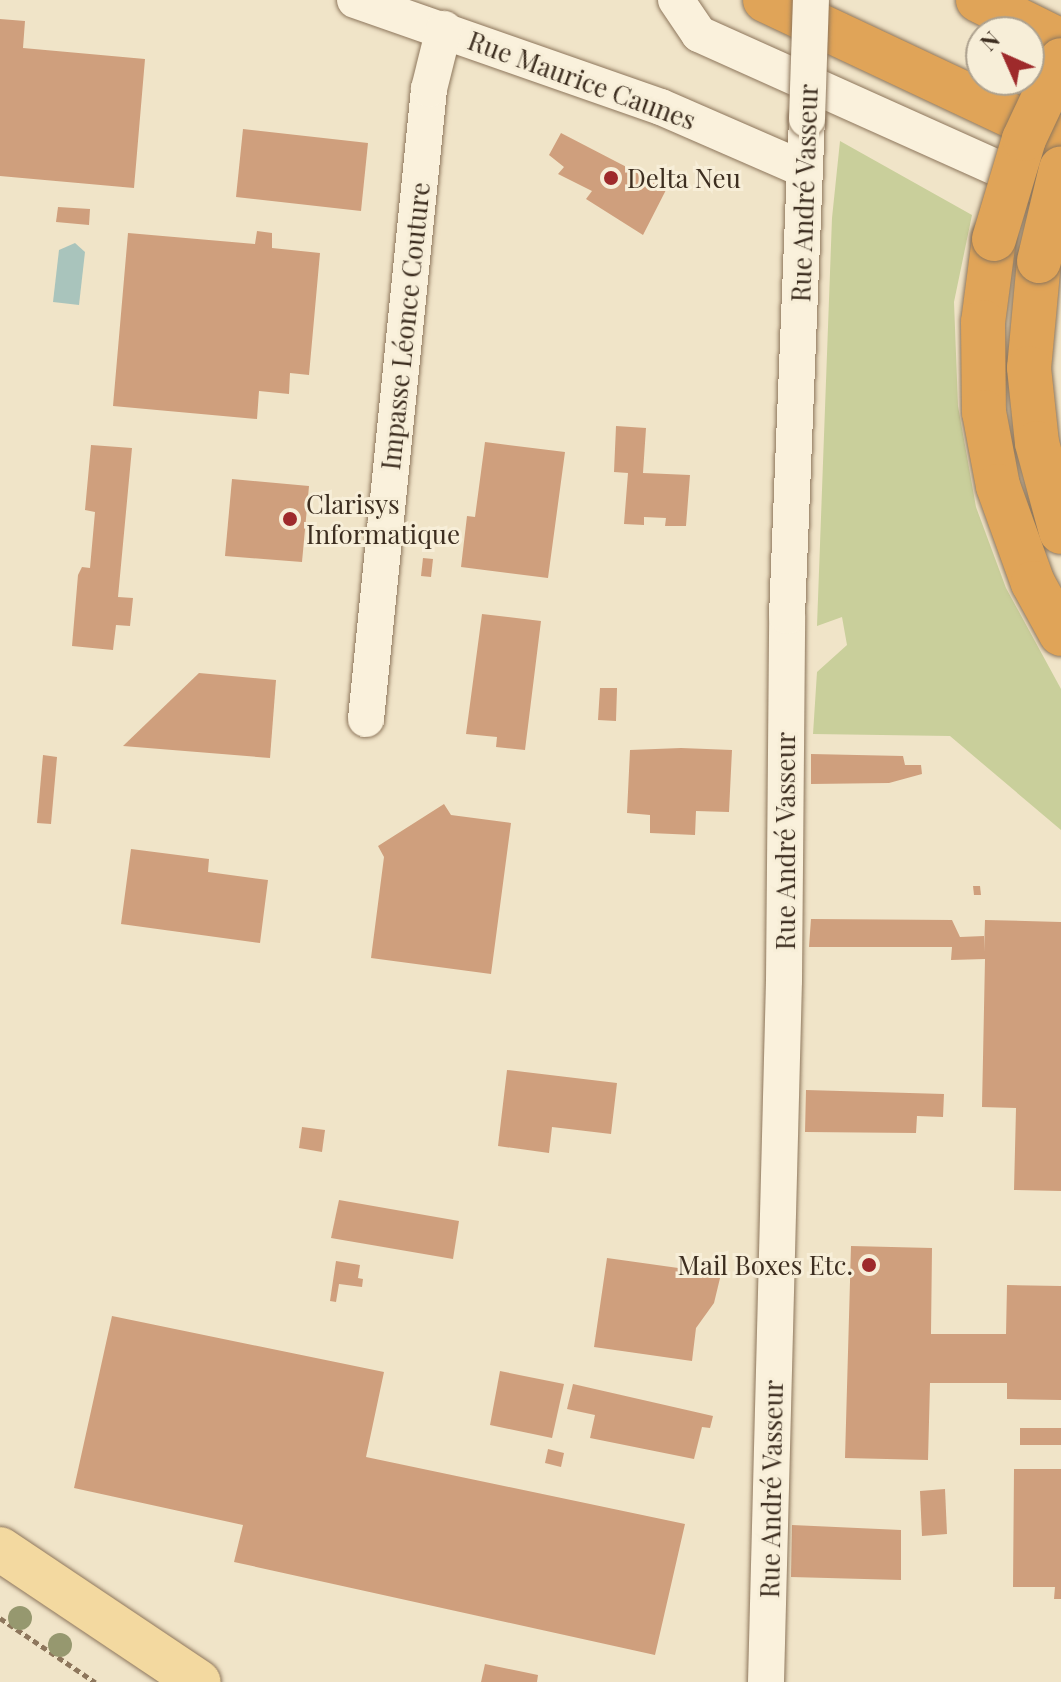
<!DOCTYPE html>
<meta charset="utf-8">
<style>
body{margin:0}
#map{position:relative;width:1061px;height:1682px;overflow:hidden;background:#f0e4c8;font-family:"Playfair Display",serif}
div>[style]{position:absolute}
[style*='--x']{left:calc(var(--x)*1px);top:calc(var(--y)*1px);width:calc(var(--w)*1px);rotate:calc(var(--a)*1deg)}
.green>*{inset:0;background:#c9cf9b}
.water>*{inset:0;background:#a9c4bc}
.building>*{inset:0;background:#cf9f7d}
.path>*{height:5px;margin-top:-2.5px;transform-origin:0;background:repeating-linear-gradient(90deg,#8d765c 0 6px,transparent 0 10px)}
.roads{filter:drop-shadow(0 0 2px #8d765c) drop-shadow(0 0 2px #8d765c)}
.minor>*{height:36px;margin:-18px;padding:0 18px;transform-origin:18px;border-radius:18px;background:#faf1dc}
.major>*{height:44px;margin:-22px;padding:0 22px;transform-origin:22px;border-radius:22px;background:#f3d9a0}
.highway>*{height:44px;margin:-22px;padding:0 22px;transform-origin:22px;border-radius:22px;background:#e0a458}
.bridges{filter:drop-shadow(0 0 2px #8d765c) drop-shadow(0 0 2px #8d765c)}
.minor-bridge>*{height:36px;margin:-18px;padding:0 18px;transform-origin:18px;border-radius:18px;background:#faf1dc}
.highway-bridge>*{height:44px;margin:-22px;padding:0 22px;transform-origin:22px;border-radius:22px;background:#e0a458}
.trees>*{width:24px;height:24px;margin:-12px;border-radius:50%;background:#96986f}
.dots>*{width:22px;height:22px;translate:-50% -50%;box-sizing:border-box;border:4px solid #f7eed8;border-radius:50%}
span{translate:-50% -50%;white-space:nowrap;text-align:center;line-height:1.15;-webkit-text-stroke:6px #f7eed8;paint-order:stroke}
.street-label{font-size:26px;color:#3d2e20}
.poi-label{font-size:26px;color:#3d2e20}
.left{translate:0 -50%;text-align:left}
.right{translate:-100% -50%;text-align:right}
.north{position:absolute;left:965px;top:16px;width:80px;height:80px;box-sizing:border-box;background:#f7eed8;border:2px solid #ada18e;border-radius:50%;rotate:315deg;font-size:22px;font-weight:700;line-height:32px;text-align:center;color:#3d2e20}
.north::after{content:'';display:block;margin:auto;width:28px;height:36px;background:#9e2a2b;clip-path:polygon(50% 0,100% 100%,50% 72%,0 100%)}
</style>
<div id="map">
<div class="green">
<i style="clip-path:polygon(840px 141px,972px 215px,954px 302px,958px 406px,976px 507px,1006px 588px,1061px 689px,1061px 830px,950px 736px,813px 734px,817px 672px,847px 645px,842px 617px,817px 626px,832px 218px)"></i>
</div>
<div class="water">
<i style="clip-path:polygon(75px 243px,85px 252px,79px 305px,53px 302px,59px 250px)"></i>
</div>
<div class="building">
<i style="clip-path:polygon(0 19px,25px 21px,23px 48px,145px 59px,134px 188px,0 176px)"></i>
<i style="clip-path:polygon(243px 129px,368px 143px,361px 211px,236px 197px)"></i>
<i style="clip-path:polygon(561px 133px,667px 188px,643px 235px,586px 199px,592px 191px,558px 174px,564px 167px,549px 155px)"></i>
<i style="clip-path:polygon(58px 207px,90px 209px,89px 225px,56px 222px)"></i>
<i style="clip-path:polygon(257px 231px,272px 233px,272px 248px,320px 253px,309px 375px,290px 373px,289px 394px,259px 391px,257px 419px,113px 406px,128px 233px,255px 244px)"></i>
<i style="clip-path:polygon(616px 426px,646px 428px,643px 473px,690px 475px,686px 526px,665px 526px,666px 518px,644px 517px,644px 525px,624px 524px,628px 473px,614px 472px)"></i>
<i style="clip-path:polygon(485px 442px,565px 452px,548px 578px,461px 567px,467px 516px,475px 517px)"></i>
<i style="clip-path:polygon(91px 445px,132px 448px,118px 597px,133px 598px,130px 626px,116px 625px,113px 650px,72px 646px,78px 575px,82px 567px,90px 568px,95px 512px,85px 510px)"></i>
<i style="clip-path:polygon(232px 479px,309px 486px,302px 562px,225px 556px)"></i>
<i style="clip-path:polygon(423px 558px,433px 559px,431px 577px,421px 576px)"></i>
<i style="clip-path:polygon(482px 614px,541px 621px,525px 750px,496px 747px,497px 737px,466px 734px)"></i>
<i style="clip-path:polygon(199px 673px,276px 680px,270px 758px,123px 746px)"></i>
<i style="clip-path:polygon(600px 688px,617px 688px,616px 721px,598px 720px)"></i>
<i style="clip-path:polygon(681px 748px,732px 750px,729px 812px,696px 811px,695px 835px,650px 833px,650px 815px,627px 813px,630px 750px)"></i>
<i style="clip-path:polygon(811px 754px,903px 756px,905px 765px,921px 765px,922px 774px,889px 783px,811px 784px)"></i>
<i style="clip-path:polygon(43px 755px,57px 757px,51px 824px,37px 823px)"></i>
<i style="clip-path:polygon(444px 804px,451px 815px,511px 823px,491px 974px,371px 958px,384px 857px,378px 846px)"></i>
<i style="clip-path:polygon(131px 849px,209px 859px,208px 872px,268px 880px,260px 943px,121px 924px)"></i>
<i style="clip-path:polygon(973px 886px,980px 886px,981px 895px,974px 895px)"></i>
<i style="clip-path:polygon(811px 919px,952px 920px,960px 937px,984px 936px,984px 952px,985px 920px,1061px 922px,1061px 1191px,1014px 1190px,1016px 1108px,982px 1107px,985px 959px,951px 960px,952px 947px,809px 947px)"></i>
<i style="clip-path:polygon(507px 1070px,617px 1083px,611px 1134px,552px 1127px,549px 1153px,498px 1146px)"></i>
<i style="clip-path:polygon(806px 1090px,944px 1094px,943px 1117px,917px 1116px,916px 1133px,805px 1132px)"></i>
<i style="clip-path:polygon(302px 1127px,325px 1130px,322px 1152px,299px 1148px)"></i>
<i style="clip-path:polygon(339px 1200px,459px 1221px,453px 1259px,331px 1238px)"></i>
<i style="clip-path:polygon(851px 1246px,932px 1248px,931px 1334px,1006px 1334px,1007px 1285px,1061px 1286px,1061px 1400px,1007px 1399px,1007px 1383px,930px 1383px,928px 1460px,845px 1458px)"></i>
<i style="clip-path:polygon(607px 1258px,721px 1274px,714px 1303px,696px 1328px,692px 1361px,594px 1347px)"></i>
<i style="clip-path:polygon(336px 1261px,360px 1265px,358px 1278px,363px 1279px,362px 1287px,339px 1284px,336px 1302px,330px 1301px)"></i>
<i style="clip-path:polygon(112px 1316px,384px 1372px,366px 1457px,685px 1524px,655px 1655px,234px 1562px,243px 1525px,74px 1488px)"></i>
<i style="clip-path:polygon(500px 1371px,564px 1384px,552px 1438px,490px 1425px)"></i>
<i style="clip-path:polygon(573px 1384px,713px 1416px,710px 1428px,702px 1427px,694px 1459px,590px 1438px,595px 1415px,567px 1409px)"></i>
<i style="clip-path:polygon(1020px 1428px,1061px 1428px,1061px 1445px,1020px 1445px)"></i>
<i style="clip-path:polygon(548px 1449px,564px 1453px,561px 1467px,545px 1463px)"></i>
<i style="clip-path:polygon(1014px 1469px,1061px 1469px,1061px 1599px,1054px 1599px,1055px 1587px,1013px 1587px)"></i>
<i style="clip-path:polygon(945px 1489px,947px 1534px,922px 1536px,920px 1491px)"></i>
<i style="clip-path:polygon(792px 1525px,901px 1530px,901px 1580px,791px 1577px)"></i>
<i style="clip-path:polygon(485px 1664px,538px 1675px,537px 1682px,481px 1682px)"></i>
</div>
<div class="path">
<i style="--x:0;--y:1618;--w:115;--a:34"></i>
</div>
<div class="roads">
<div class="minor">
<i style="--x:355;--y:0;--w:324;--a:19.3"></i>
<i style="--x:661;--y:107;--w:157;--a:23.6"></i>
<i style="--x:676;--y:0;--w:41;--a:55.9"></i>
<i style="--x:699;--y:34;--w:368;--a:24.2"></i>
<i style="--x:366;--y:719;--w:633;--a:-84.29"></i>
<i style="--x:429;--y:89;--w:62;--a:-76"></i>
<i style="--x:766;--y:1682;--w:702;--a:-88.53"></i>
<i style="--x:784;--y:980;--w:364;--a:-89.5"></i>
<i style="--x:787;--y:616;--w:497;--a:-87.7"></i>
</div>
<div class="major">
<i style="--x:0;--y:1549;--w:239;--a:33.8"></i>
</div>
<div class="highway">
<i style="--x:765;--y:0;--w:327;--a:25.2"></i>
<i style="--x:978;--y:0;--w:93;--a:26.3"></i>
<i style="--x:994;--y:239;--w:84;--a:97.5"></i>
<i style="--x:983;--y:322;--w:90;--a:89.4"></i>
<i style="--x:984;--y:412;--w:75;--a:79.3"></i>
<i style="--x:998;--y:486;--w:103;--a:70.2"></i>
<i style="--x:1033;--y:583;--w:58;--a:61.2"></i>
<i style="--x:1039;--y:261;--w:107;--a:95.3"></i>
<i style="--x:1029;--y:368;--w:75;--a:83.9"></i>
<i style="--x:1037;--y:443;--w:92;--a:74.9"></i>
</div>
</div>
<div class="bridges">
<div class="minor-bridge">
<i style="--x:807;--y:119;--w:119;--a:-88.1"></i>
</div>
<div class="highway-bridge">
<i style="--x:994;--y:239;--w:104;--a:-73.3"></i>
<i style="--x:1024;--y:139;--w:87;--a:-64.9"></i>
<i style="--x:1039;--y:261;--w:95;--a:-76.6"></i>
</div>
</div>
<div class="trees">
<i style="left:20px;top:1618px"></i>
<i style="left:60px;top:1645px"></i>
</div>
<div class="dots">
<i style="left:611px;top:178px;background:#9e2a2b"></i>
<i style="left:290px;top:519px;background:#9e2a2b"></i>
<i style="left:869px;top:1265px;background:#9e2a2b"></i>
</div>
<div class="street-label">
<span style="left:582px;top:80px;rotate:20deg">Rue Maurice Caunes</span>
<span style="left:804px;top:193px;rotate:-88deg">Rue André Vasseur</span>
<span style="left:405px;top:326px;rotate:-84deg">Impasse Léonce Couture</span>
<span style="left:785px;top:841px;rotate:-90deg">Rue André Vasseur</span>
<span style="left:771px;top:1489px;rotate:-89deg">Rue André Vasseur</span>
</div>
<div class="poi-label">
<span class="left" style="left:627px;top:178px">Delta Neu</span>
<span class="left" style="left:306px;top:519px">Clarisys<br>Informatique</span>
<span class="right" style="left:853px;top:1265px">Mail Boxes Etc.</span>
</div>
<div class="north">N</div>
</div>
